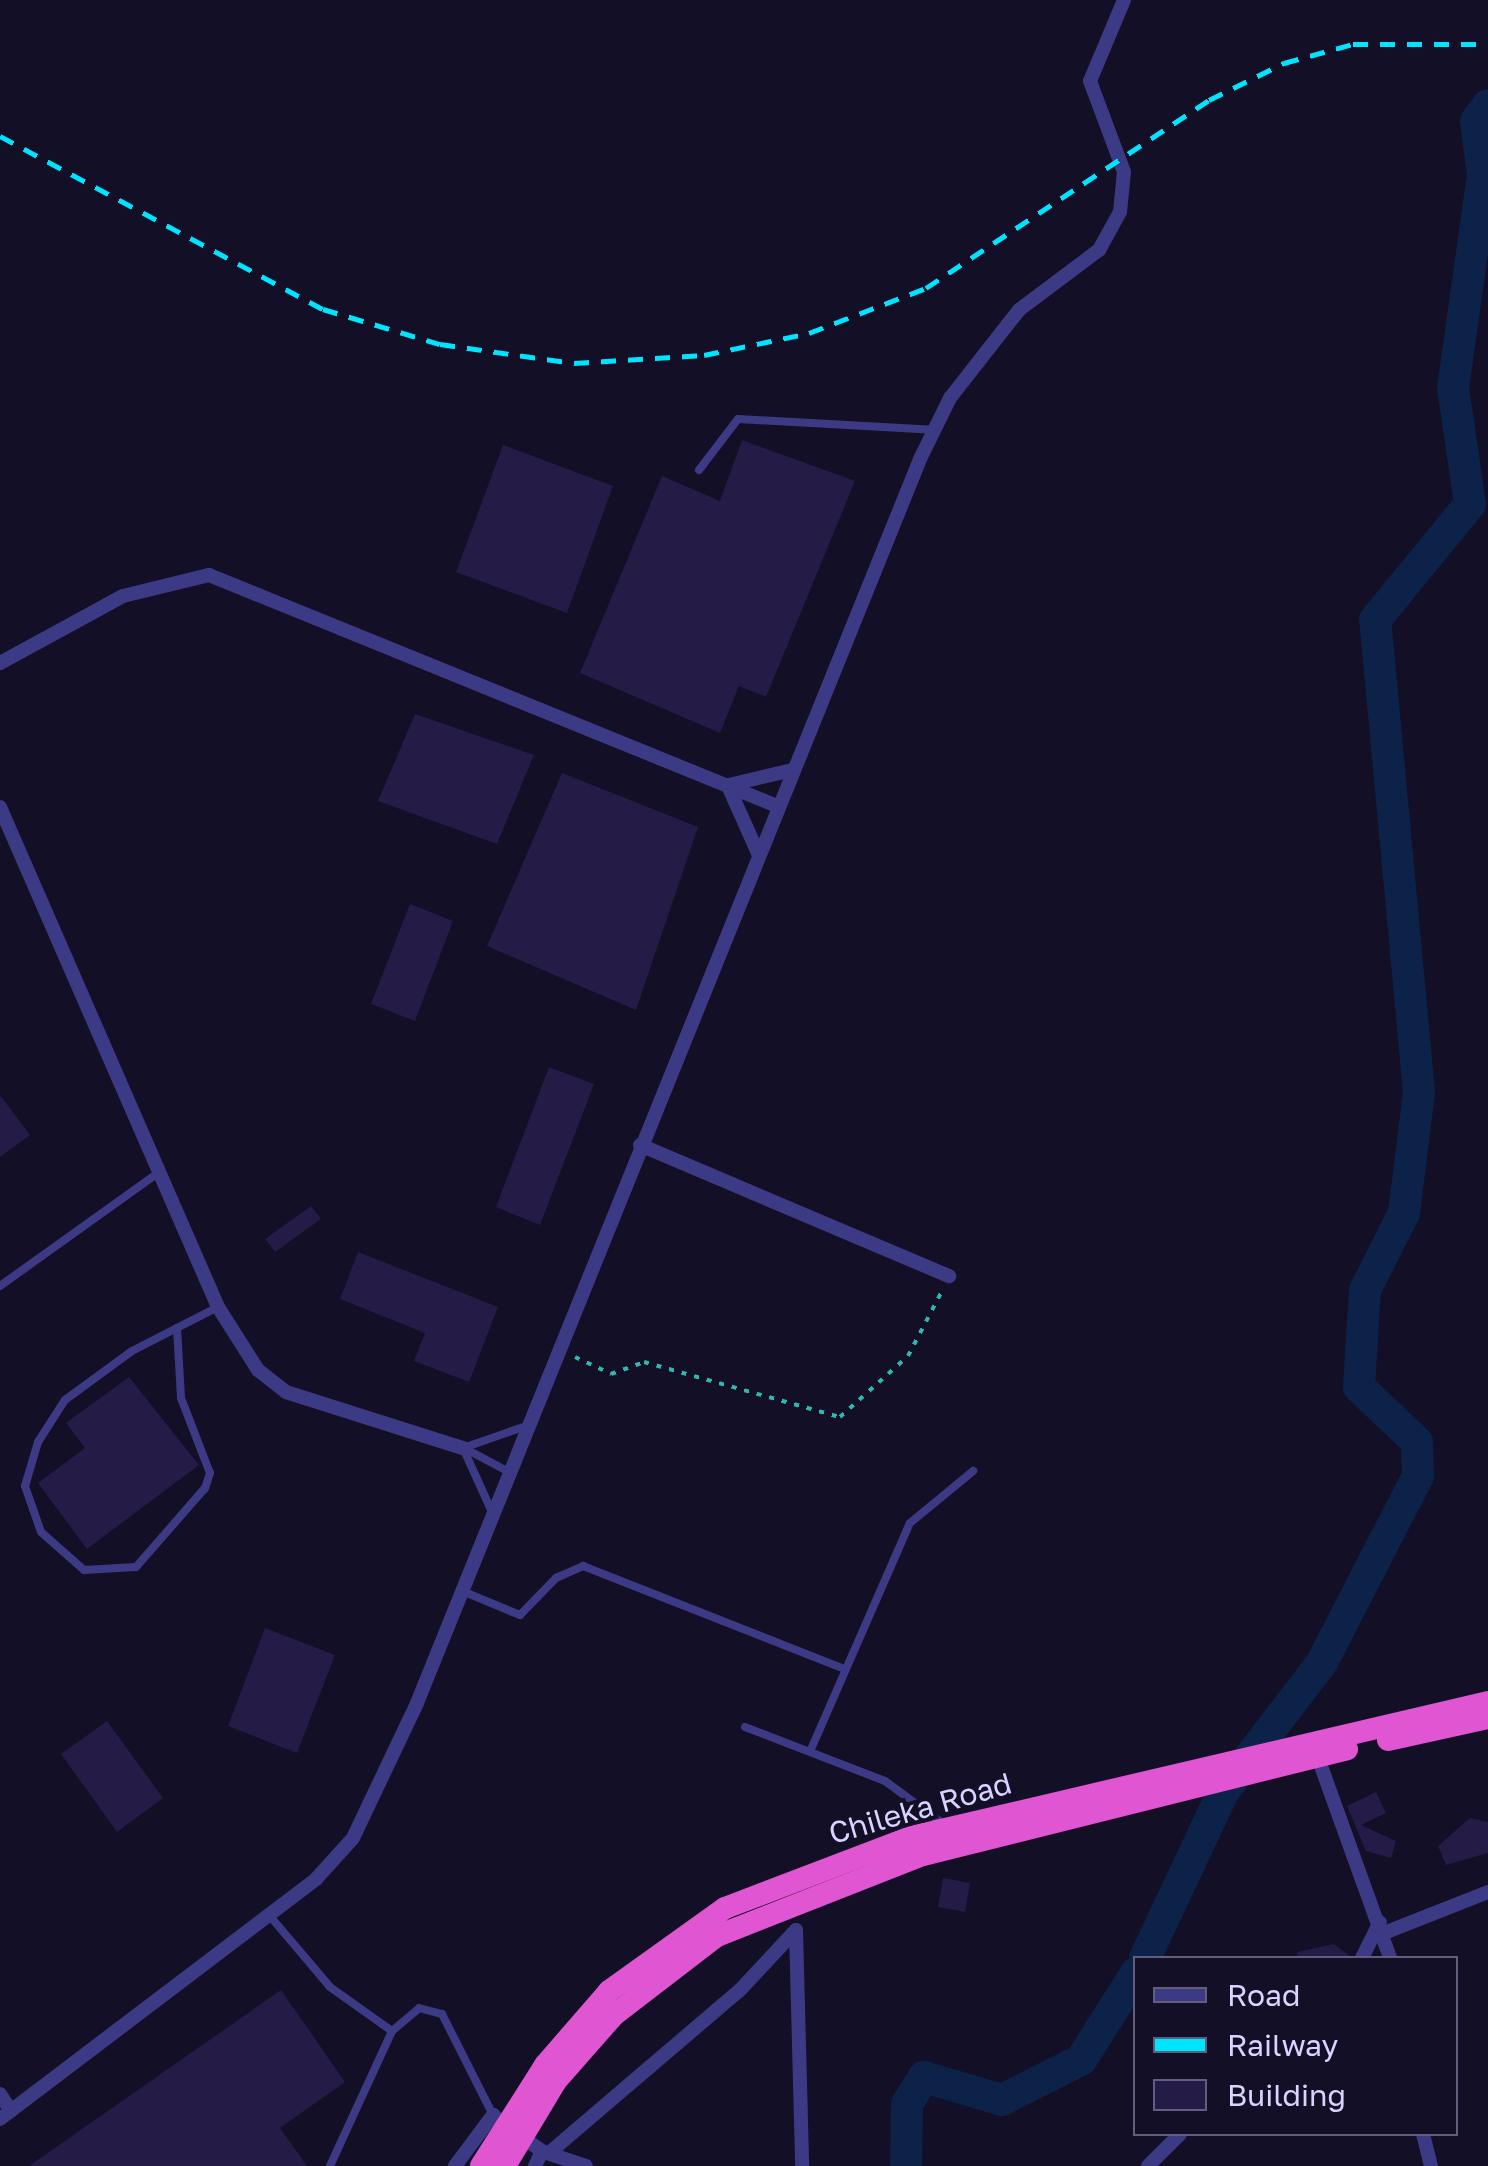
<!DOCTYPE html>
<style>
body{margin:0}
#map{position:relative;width:1488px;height:2166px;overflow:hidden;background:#130f26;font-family:"Golos Text",sans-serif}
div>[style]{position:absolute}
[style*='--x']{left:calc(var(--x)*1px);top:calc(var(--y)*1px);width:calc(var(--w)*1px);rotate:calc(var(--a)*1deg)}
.river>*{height:32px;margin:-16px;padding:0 16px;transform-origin:16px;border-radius:16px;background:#0c2248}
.building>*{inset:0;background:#241b47}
.path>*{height:4px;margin-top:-2px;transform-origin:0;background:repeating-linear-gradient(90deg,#2fb8b0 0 5px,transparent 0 13px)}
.service>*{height:8px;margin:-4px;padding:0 4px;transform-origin:4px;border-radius:4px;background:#3d3a85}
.minor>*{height:14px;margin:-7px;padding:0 7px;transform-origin:7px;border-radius:7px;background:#3d3a85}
.trunk>*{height:22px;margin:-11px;padding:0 11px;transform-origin:11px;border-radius:11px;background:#e055d1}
.rail>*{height:5px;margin-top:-2.5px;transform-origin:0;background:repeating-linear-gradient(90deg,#00e5ff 0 15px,transparent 0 27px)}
span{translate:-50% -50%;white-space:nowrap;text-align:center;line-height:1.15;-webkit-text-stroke:8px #130f26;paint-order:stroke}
.street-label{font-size:30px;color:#d9d4ff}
.legend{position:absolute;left:1133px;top:1956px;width:325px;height:180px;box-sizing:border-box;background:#130f26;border:2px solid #625e7d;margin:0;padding:12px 18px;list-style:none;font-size:30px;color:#d9d4ff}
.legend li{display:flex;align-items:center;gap:20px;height:50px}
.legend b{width:50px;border:2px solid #625e7d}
</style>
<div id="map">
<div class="river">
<i style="--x:1145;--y:1958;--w:183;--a:-64.8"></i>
<i style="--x:1223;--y:1792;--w:161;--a:-52.6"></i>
<i style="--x:1321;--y:1664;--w:212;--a:-62.7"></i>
<i style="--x:1418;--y:1476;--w:34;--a:-92"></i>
<i style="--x:1417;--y:1442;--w:80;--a:-136.5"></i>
<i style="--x:1359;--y:1387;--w:97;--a:-86.5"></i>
<i style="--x:1365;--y:1290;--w:86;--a:-63.1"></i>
<i style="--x:1404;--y:1213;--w:122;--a:-82.9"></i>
<i style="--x:1419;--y:1092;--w:474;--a:-95.3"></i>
<i style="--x:1375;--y:620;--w:150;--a:-50.7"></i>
<i style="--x:1470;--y:504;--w:117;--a:-98.3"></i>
<i style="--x:1453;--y:388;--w:215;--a:-82"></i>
<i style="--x:1483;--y:175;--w:54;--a:-97.4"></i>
<i style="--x:1476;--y:121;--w:20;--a:-53"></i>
<i style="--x:906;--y:2166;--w:62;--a:-89.1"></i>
<i style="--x:907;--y:2104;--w:32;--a:-58"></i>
<i style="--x:924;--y:2077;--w:81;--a:16.4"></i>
<i style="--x:1002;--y:2100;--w:89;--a:-26.9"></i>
<i style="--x:1081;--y:2060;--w:103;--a:-57.7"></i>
</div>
<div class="building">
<i style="clip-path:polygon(742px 440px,855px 481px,766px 697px,739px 686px,720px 733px,580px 673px,662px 476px,720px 501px)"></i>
<i style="clip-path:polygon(503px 445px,613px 486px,567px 613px,456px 572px)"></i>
<i style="clip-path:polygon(415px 714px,534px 755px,497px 844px,378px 801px)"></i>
<i style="clip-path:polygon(562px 773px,698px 827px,636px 1010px,487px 946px)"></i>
<i style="clip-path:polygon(410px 904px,453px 921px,415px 1021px,371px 1004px)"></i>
<i style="clip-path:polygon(549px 1067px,594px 1084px,540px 1225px,496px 1207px)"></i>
<i style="clip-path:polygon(0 1095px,30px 1135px,0 1157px)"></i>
<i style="clip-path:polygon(311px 1206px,321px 1219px,275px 1252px,265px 1239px)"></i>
<i style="clip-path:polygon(358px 1252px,498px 1307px,469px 1382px,414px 1361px,425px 1333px,340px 1299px)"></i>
<i style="clip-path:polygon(129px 1377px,199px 1465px,87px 1549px,38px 1483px,85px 1448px,66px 1423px)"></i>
<i style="clip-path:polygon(265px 1628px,335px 1655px,297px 1753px,228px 1726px)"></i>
<i style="clip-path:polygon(107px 1721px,163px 1798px,117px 1832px,61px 1754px)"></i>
<i style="clip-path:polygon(1376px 1792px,1386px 1813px,1361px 1825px,1396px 1841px,1391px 1858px,1366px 1851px,1347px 1806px)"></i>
<i style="clip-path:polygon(1470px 1818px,1488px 1822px,1488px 1853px,1446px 1865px,1438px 1846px)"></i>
<i style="clip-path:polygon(943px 1878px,970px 1883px,965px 1912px,938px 1907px)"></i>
<i style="clip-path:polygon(1334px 1944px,1352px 1958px,1298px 1958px,1297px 1952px)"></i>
<i style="clip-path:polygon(281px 1990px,345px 2082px,280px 2128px,307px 2166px,29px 2166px)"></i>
</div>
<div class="path">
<i style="--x:575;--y:1357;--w:40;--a:25"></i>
<i style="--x:611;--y:1374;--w:35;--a:-20"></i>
<i style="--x:644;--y:1362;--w:204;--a:15.7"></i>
<i style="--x:840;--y:1417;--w:91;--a:-41.9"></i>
<i style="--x:908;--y:1356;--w:73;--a:-62.4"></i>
</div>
<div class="service">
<i style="--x:699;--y:470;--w:64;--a:-52.6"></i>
<i style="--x:738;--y:419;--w:199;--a:3.2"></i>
<i style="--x:0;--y:1286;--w:196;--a:-35.6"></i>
<i style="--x:177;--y:1328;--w:70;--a:86.7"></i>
<i style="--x:181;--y:1398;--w:80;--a:68.9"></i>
<i style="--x:210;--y:1473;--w:16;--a:108"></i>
<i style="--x:205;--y:1488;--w:105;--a:131.1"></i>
<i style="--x:136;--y:1567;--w:52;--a:176.7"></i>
<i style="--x:84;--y:1570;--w:57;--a:-138.5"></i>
<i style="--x:41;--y:1532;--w:49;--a:-109.2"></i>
<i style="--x:25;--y:1486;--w:46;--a:-73.5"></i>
<i style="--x:38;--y:1442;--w:50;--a:-57.3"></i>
<i style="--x:65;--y:1400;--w:83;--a:-36.2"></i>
<i style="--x:132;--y:1351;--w:97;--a:-27.1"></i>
<i style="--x:463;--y:1448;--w:70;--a:65.6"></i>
<i style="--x:463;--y:1448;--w:67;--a:-19.2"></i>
<i style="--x:464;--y:1448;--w:51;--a:28.1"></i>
<i style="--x:462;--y:1591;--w:63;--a:22.5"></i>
<i style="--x:520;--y:1615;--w:52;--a:-45.8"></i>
<i style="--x:556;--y:1578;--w:30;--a:-24"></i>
<i style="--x:583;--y:1566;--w:278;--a:21.5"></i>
<i style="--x:745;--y:1727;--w:150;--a:21.1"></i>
<i style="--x:885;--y:1781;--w:74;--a:36.3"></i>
<i style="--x:812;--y:1747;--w:244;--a:-66.4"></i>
<i style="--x:910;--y:1523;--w:82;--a:-39.5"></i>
<i style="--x:269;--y:1915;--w:94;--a:49.7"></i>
<i style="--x:330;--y:1987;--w:76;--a:35.4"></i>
<i style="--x:330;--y:2166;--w:149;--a:-65.3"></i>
<i style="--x:392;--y:2031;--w:35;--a:-40"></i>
<i style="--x:419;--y:2008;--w:24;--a:15"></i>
<i style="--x:442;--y:2014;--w:113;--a:63.2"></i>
</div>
<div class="minor">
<i style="--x:0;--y:663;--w:140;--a:-28.6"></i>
<i style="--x:123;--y:596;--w:89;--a:-13.7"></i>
<i style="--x:209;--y:575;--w:613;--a:22.13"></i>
<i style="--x:729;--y:785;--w:65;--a:-13.4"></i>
<i style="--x:728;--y:786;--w:73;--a:65.9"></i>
<i style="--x:0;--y:807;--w:545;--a:66.44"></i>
<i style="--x:218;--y:1307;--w:75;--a:57.6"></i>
<i style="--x:258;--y:1370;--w:36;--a:38"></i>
<i style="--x:286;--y:1392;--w:186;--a:17.6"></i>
<i style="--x:640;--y:1145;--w:336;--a:23"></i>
<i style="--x:1317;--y:1755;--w:216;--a:70.2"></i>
<i style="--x:1384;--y:1933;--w:112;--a:-21.5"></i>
<i style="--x:1362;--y:1958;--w:40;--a:-63.4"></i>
<i style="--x:0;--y:2094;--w:20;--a:57"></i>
<i style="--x:0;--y:2119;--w:397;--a:-37.2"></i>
<i style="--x:316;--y:1879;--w:55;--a:-47.9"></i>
<i style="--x:353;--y:1838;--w:149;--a:-64.6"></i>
<i style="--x:417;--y:1703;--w:1342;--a:-67.98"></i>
<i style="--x:920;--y:459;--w:68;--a:-63.8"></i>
<i style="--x:950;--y:398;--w:112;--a:-51.9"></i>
<i style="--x:1019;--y:310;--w:100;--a:-36.9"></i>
<i style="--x:1099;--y:250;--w:43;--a:-61.1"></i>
<i style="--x:1120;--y:212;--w:40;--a:-84.3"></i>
<i style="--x:1124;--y:172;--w:97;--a:-110.5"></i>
<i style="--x:1090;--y:81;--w:88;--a:-67.2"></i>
<i style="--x:1423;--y:2134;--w:33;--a:76"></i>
<i style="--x:522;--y:2137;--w:24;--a:35"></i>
<i style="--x:542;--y:2151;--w:17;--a:115"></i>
<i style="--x:544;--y:2152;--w:44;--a:18.4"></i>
<i style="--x:549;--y:2153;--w:251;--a:-40.5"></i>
<i style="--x:740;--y:1990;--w:82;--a:-47"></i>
<i style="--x:796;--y:1930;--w:236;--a:88.5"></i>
<i style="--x:455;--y:2166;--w:64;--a:-53.3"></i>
<i style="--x:493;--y:2115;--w:15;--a:42"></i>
<i style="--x:1148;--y:2166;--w:45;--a:-45"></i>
</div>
<div class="trunk">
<i style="--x:1388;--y:1740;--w:102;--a:-12.4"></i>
<i style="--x:481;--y:2166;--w:120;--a:-57.6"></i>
<i style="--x:545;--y:2065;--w:98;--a:-49.1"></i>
<i style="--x:609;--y:1991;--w:143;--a:-35.6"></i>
<i style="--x:725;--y:1908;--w:199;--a:-20.9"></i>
<i style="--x:911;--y:1837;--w:593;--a:-13.17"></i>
<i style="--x:505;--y:2166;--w:99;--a:-59"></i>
<i style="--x:556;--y:2081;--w:88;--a:-48.7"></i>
<i style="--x:614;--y:2015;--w:130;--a:-37.5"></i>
<i style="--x:717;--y:1936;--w:221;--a:-21.5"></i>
<i style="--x:923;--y:1855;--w:437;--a:-14"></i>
</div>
<div class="rail">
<i style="--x:0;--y:136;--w:366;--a:28.2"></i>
<i style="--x:323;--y:309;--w:122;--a:16.7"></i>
<i style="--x:440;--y:344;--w:135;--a:8.1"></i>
<i style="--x:574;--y:363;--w:130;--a:-3.5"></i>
<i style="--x:704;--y:355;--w:107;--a:-11.8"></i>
<i style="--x:809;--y:333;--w:125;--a:-21"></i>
<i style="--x:926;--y:288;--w:340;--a:-33.6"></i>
<i style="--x:1209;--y:100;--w:84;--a:-26.3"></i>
<i style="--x:1284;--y:63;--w:72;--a:-15.4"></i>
<i style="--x:1353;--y:44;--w:135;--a:0"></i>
</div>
<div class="street-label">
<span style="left:920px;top:1808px;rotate:-16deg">Chileka Road</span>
</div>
<ul class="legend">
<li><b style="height:12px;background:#3d3a85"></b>Road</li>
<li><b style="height:12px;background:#00e5ff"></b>Railway</li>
<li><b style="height:28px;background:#241b47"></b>Building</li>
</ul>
</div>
